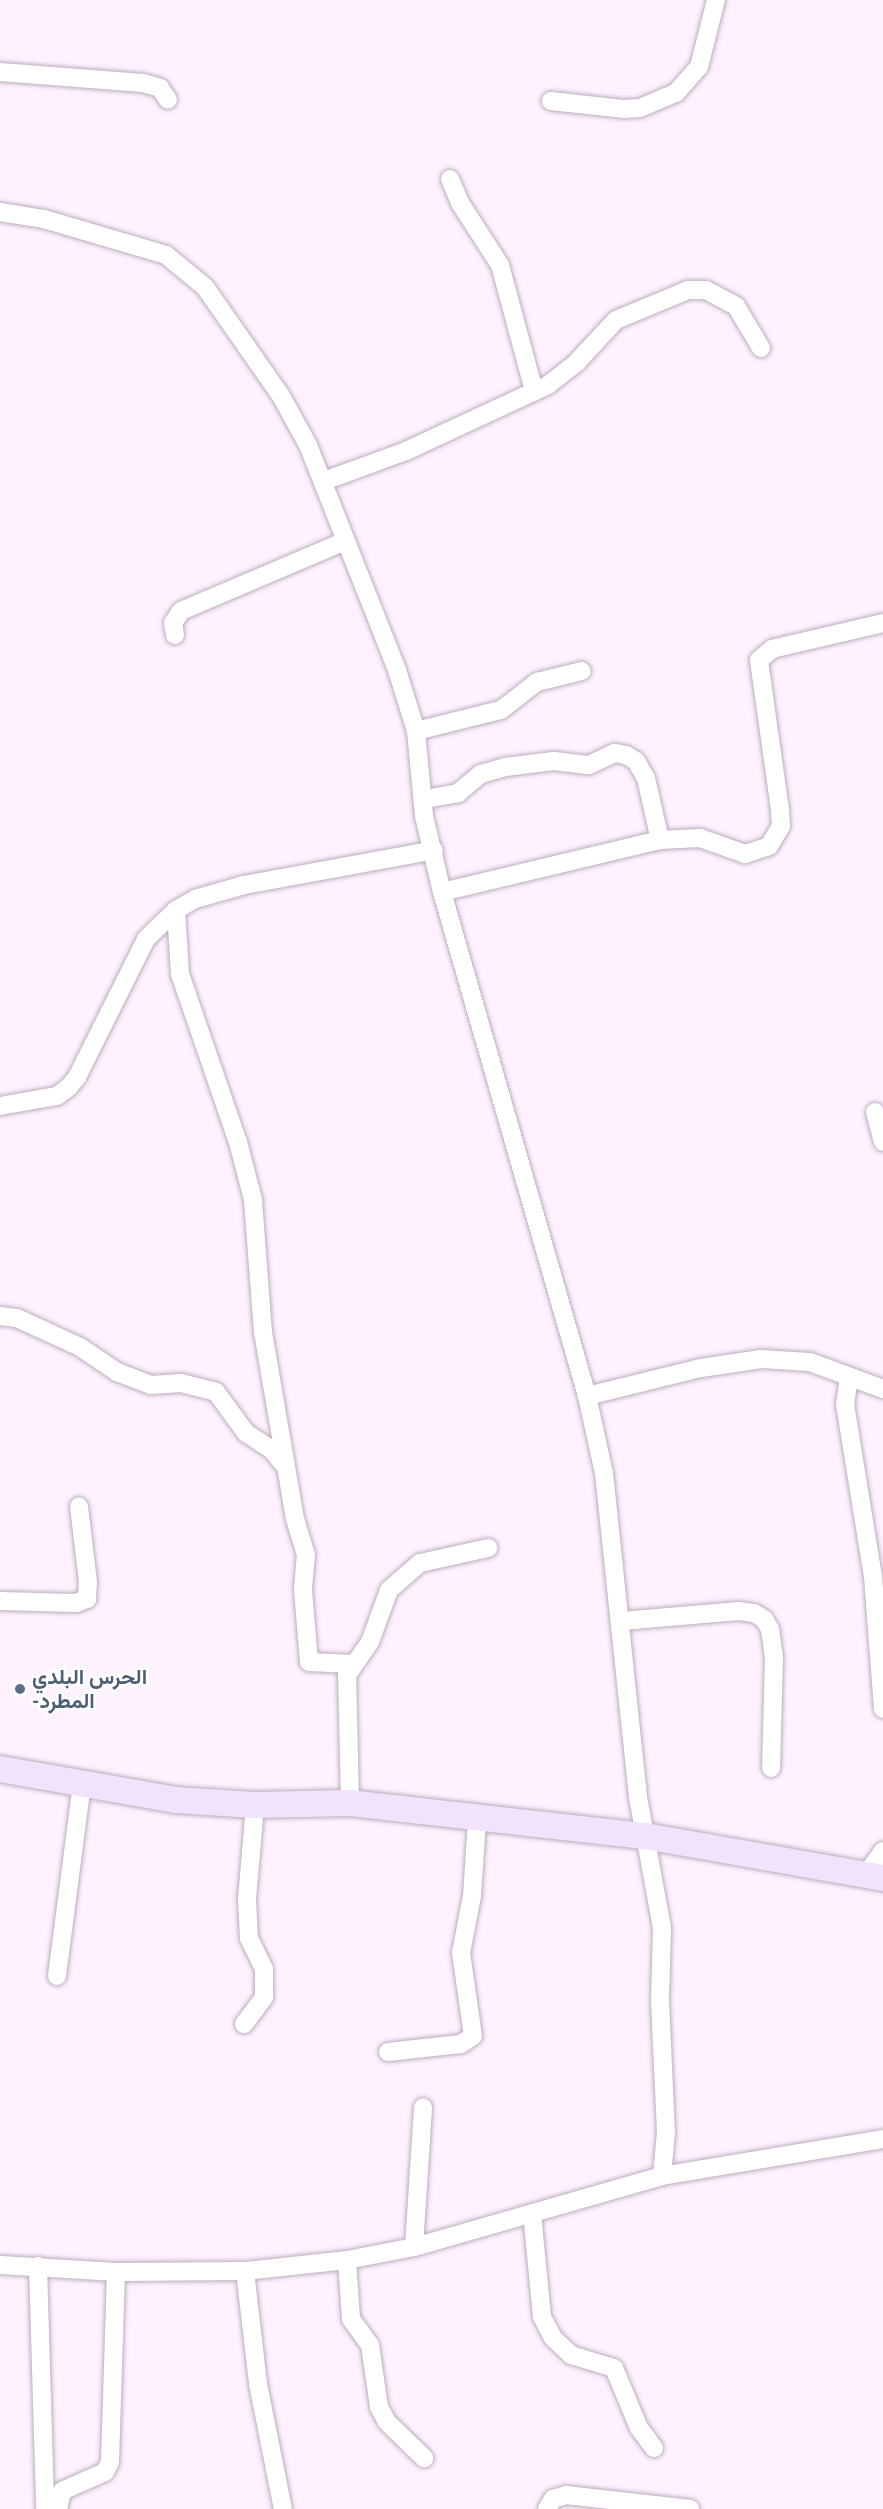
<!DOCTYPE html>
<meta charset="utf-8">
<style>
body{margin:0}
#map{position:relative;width:883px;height:2509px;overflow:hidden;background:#fdf2fe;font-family:"Roboto Condensed",Vazirmatn,sans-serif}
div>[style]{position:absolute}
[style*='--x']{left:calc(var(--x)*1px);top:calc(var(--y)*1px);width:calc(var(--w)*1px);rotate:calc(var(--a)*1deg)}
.roads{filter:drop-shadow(0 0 2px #bcaebc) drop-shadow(0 0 2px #bcaebc)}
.street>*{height:18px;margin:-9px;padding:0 9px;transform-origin:9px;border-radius:9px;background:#fff}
.secondary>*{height:26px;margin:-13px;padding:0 13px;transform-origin:13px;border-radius:13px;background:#f2e2fe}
.dots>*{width:16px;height:16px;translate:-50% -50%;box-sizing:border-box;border:3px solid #fff;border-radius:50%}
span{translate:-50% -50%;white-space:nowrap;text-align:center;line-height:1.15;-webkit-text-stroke:5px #fff;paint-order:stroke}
.service-label{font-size:21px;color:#4e5e75;font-weight:700}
.left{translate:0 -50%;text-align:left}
</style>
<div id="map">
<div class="roads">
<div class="street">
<i style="--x:0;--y:72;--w:143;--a:4.4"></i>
<i style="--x:143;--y:83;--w:18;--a:16"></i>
<i style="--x:160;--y:88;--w:14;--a:56"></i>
<i style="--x:551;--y:101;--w:72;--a:6.3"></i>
<i style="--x:623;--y:109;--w:17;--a:-3"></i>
<i style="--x:640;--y:108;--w:39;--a:-23"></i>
<i style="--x:676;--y:93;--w:35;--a:-49"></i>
<i style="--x:699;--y:67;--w:69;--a:-75.8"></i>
<i style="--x:450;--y:179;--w:26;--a:67"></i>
<i style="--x:460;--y:203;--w:74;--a:57.2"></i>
<i style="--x:500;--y:265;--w:131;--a:74.9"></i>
<i style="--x:0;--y:212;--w:45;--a:9"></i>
<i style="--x:44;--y:219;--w:127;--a:16.4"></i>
<i style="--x:166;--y:255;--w:50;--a:39.4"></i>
<i style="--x:205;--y:287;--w:133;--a:55.1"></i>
<i style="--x:281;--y:396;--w:56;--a:61.1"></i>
<i style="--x:308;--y:445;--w:242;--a:68.4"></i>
<i style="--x:397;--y:670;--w:64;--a:72.7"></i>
<i style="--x:416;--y:731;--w:85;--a:84.6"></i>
<i style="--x:424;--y:816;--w:78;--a:76.7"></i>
<i style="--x:442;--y:892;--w:524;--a:73.95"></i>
<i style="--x:587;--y:1396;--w:79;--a:77.6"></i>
<i style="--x:604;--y:1473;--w:326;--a:84"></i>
<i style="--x:638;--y:1797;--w:133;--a:79.6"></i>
<i style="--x:662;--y:1928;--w:73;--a:91.6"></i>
<i style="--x:660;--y:2001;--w:131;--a:87.4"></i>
<i style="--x:666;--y:2132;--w:44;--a:95.2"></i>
<i style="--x:662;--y:2176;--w:258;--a:164"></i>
<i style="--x:414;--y:2247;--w:68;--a:169"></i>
<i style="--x:347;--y:2260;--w:103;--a:173.8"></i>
<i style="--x:245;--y:2271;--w:129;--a:179.6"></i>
<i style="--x:116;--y:2272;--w:116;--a:-176.5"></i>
<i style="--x:324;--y:481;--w:87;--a:-20.1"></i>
<i style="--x:406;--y:451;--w:157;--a:-24.9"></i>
<i style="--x:548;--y:385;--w:37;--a:-38"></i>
<i style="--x:577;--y:362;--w:57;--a:-47.1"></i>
<i style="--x:616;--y:320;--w:78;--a:-22.6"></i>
<i style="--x:688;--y:290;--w:18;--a:0"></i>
<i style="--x:706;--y:290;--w:34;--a:28"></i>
<i style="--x:736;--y:306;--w:49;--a:59.2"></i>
<i style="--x:175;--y:635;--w:12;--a:-99"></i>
<i style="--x:173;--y:623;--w:14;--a:-56"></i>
<i style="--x:181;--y:611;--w:178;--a:-23.1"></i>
<i style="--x:416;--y:731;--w:88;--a:-13.9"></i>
<i style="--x:501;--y:710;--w:46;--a:-37.9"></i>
<i style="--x:537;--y:682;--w:46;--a:-13.7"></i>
<i style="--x:425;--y:799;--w:34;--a:-10"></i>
<i style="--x:458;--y:793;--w:30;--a:-40"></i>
<i style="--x:481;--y:774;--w:25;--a:-16"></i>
<i style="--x:505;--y:767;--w:49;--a:-7"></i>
<i style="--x:554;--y:761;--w:35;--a:7"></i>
<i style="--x:589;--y:765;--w:29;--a:-25"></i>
<i style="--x:615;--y:753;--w:11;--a:10"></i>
<i style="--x:626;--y:755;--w:12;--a:31"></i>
<i style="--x:636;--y:761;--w:20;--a:60"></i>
<i style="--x:646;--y:778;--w:64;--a:77.3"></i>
<i style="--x:442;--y:892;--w:224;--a:-13.4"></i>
<i style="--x:660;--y:840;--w:40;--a:-2.9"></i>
<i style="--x:700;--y:838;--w:48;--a:19.6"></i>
<i style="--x:745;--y:854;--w:25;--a:-18"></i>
<i style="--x:769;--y:846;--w:23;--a:-59"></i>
<i style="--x:781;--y:826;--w:16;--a:-94"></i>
<i style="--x:780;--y:810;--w:151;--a:-98"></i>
<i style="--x:759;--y:660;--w:17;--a:-40"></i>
<i style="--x:772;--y:649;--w:114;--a:-13.2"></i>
<i style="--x:176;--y:910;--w:64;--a:86.4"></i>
<i style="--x:180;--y:974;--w:178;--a:71"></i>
<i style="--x:238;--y:1142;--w:60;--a:75.5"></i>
<i style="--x:253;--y:1200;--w:132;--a:85.7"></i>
<i style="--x:263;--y:1332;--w:190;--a:80.3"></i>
<i style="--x:295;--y:1519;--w:37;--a:73"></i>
<i style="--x:306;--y:1554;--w:36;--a:95"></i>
<i style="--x:303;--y:1590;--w:72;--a:85.2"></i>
<i style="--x:309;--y:1662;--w:44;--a:2.6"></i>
<i style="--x:0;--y:1106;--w:58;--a:-10"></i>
<i style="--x:57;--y:1096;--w:15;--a:-37"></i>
<i style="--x:69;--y:1087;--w:13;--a:-51"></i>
<i style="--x:77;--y:1077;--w:154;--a:-63.4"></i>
<i style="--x:146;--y:939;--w:42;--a:-44"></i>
<i style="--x:176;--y:910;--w:22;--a:-30"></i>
<i style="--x:195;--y:899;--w:51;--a:-15.9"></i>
<i style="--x:244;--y:885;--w:193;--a:-10.4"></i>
<i style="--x:875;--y:1112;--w:31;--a:75"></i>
<i style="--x:0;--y:1316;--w:17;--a:7"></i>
<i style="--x:17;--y:1318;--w:69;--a:24.7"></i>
<i style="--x:80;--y:1347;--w:45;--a:34"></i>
<i style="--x:117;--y:1372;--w:36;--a:21"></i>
<i style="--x:151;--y:1385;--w:30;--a:-4"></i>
<i style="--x:181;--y:1383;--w:36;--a:14"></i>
<i style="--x:216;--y:1392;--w:51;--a:53.8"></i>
<i style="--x:246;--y:1433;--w:31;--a:33"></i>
<i style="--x:272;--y:1450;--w:22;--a:51"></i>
<i style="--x:849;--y:1377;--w:27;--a:98"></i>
<i style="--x:845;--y:1404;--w:174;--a:80.8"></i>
<i style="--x:873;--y:1576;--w:133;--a:85.7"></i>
<i style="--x:587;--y:1396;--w:117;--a:-13.8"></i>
<i style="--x:701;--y:1368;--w:61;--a:-8.5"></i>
<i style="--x:761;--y:1359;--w:49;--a:3.5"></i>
<i style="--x:810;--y:1362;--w:78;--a:20.3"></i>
<i style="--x:0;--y:1601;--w:76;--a:1.5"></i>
<i style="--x:76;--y:1603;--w:12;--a:-20"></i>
<i style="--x:87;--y:1599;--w:17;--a:-87"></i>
<i style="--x:88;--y:1582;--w:76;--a:-96.8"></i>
<i style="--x:622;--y:1621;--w:117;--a:-4.9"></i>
<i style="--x:739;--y:1611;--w:15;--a:8"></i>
<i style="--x:754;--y:1613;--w:12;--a:31"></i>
<i style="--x:764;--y:1619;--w:12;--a:59"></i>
<i style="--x:770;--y:1629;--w:27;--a:82"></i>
<i style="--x:774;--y:1656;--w:112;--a:91.5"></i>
<i style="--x:350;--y:1803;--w:128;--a:-91.3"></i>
<i style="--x:347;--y:1675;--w:40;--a:-55.1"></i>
<i style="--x:370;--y:1642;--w:55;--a:-69.9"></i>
<i style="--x:389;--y:1590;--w:41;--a:-41.1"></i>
<i style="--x:420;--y:1563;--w:70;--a:-12.4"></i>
<i style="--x:867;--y:1873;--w:27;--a:-54"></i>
<i style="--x:57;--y:1976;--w:195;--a:-82.6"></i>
<i style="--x:244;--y:2024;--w:34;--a:-53"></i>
<i style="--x:264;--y:1997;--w:28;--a:-90"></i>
<i style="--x:264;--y:1969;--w:34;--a:-116"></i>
<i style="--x:249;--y:1938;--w:39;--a:-93"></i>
<i style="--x:247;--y:1899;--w:94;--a:-85.1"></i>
<i style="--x:388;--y:2052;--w:73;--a:-6.3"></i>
<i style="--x:461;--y:2044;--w:14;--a:-34"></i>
<i style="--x:473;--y:2036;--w:84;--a:-98.2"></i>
<i style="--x:461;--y:1953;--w:58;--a:-79.1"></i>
<i style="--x:472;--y:1896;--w:76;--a:-86.2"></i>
<i style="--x:662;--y:2176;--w:224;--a:-9.5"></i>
<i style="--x:532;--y:2213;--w:104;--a:84.5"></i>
<i style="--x:542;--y:2317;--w:24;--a:62"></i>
<i style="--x:553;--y:2338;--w:25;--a:43"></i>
<i style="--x:571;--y:2355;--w:45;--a:16.8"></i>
<i style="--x:614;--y:2368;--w:65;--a:67.4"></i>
<i style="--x:639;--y:2428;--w:25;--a:53"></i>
<i style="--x:414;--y:2247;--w:140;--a:-86.3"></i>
<i style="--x:347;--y:2260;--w:59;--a:86.1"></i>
<i style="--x:351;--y:2319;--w:32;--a:54"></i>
<i style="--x:370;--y:2345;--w:63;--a:81.7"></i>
<i style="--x:379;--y:2407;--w:17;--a:62"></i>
<i style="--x:387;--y:2422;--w:52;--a:44.2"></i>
<i style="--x:38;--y:2266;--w:243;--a:88.3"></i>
<i style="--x:245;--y:2271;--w:114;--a:83.4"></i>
<i style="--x:258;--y:2384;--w:127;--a:78.7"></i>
<i style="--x:58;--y:2509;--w:18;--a:-77"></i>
<i style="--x:62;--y:2491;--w:47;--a:-23.8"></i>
<i style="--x:105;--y:2472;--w:11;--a:-63"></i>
<i style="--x:110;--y:2462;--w:190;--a:-88.2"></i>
<i style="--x:547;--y:2509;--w:12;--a:-59"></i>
<i style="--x:553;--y:2499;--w:14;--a:-17"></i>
<i style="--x:566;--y:2495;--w:125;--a:6.4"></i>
</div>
<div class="secondary">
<i style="--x:0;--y:1769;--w:178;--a:10"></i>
<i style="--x:175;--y:1800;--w:80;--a:3.6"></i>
<i style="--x:255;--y:1805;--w:95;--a:-1.2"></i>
<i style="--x:350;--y:1803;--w:297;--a:6.4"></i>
<i style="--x:645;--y:1836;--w:242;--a:10"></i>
</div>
</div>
<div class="dots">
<i style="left:20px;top:1689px;background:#5c6f8a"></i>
</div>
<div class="service-label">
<span class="left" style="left:32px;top:1689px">الحرس البلدي<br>-المطرد</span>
</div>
</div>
